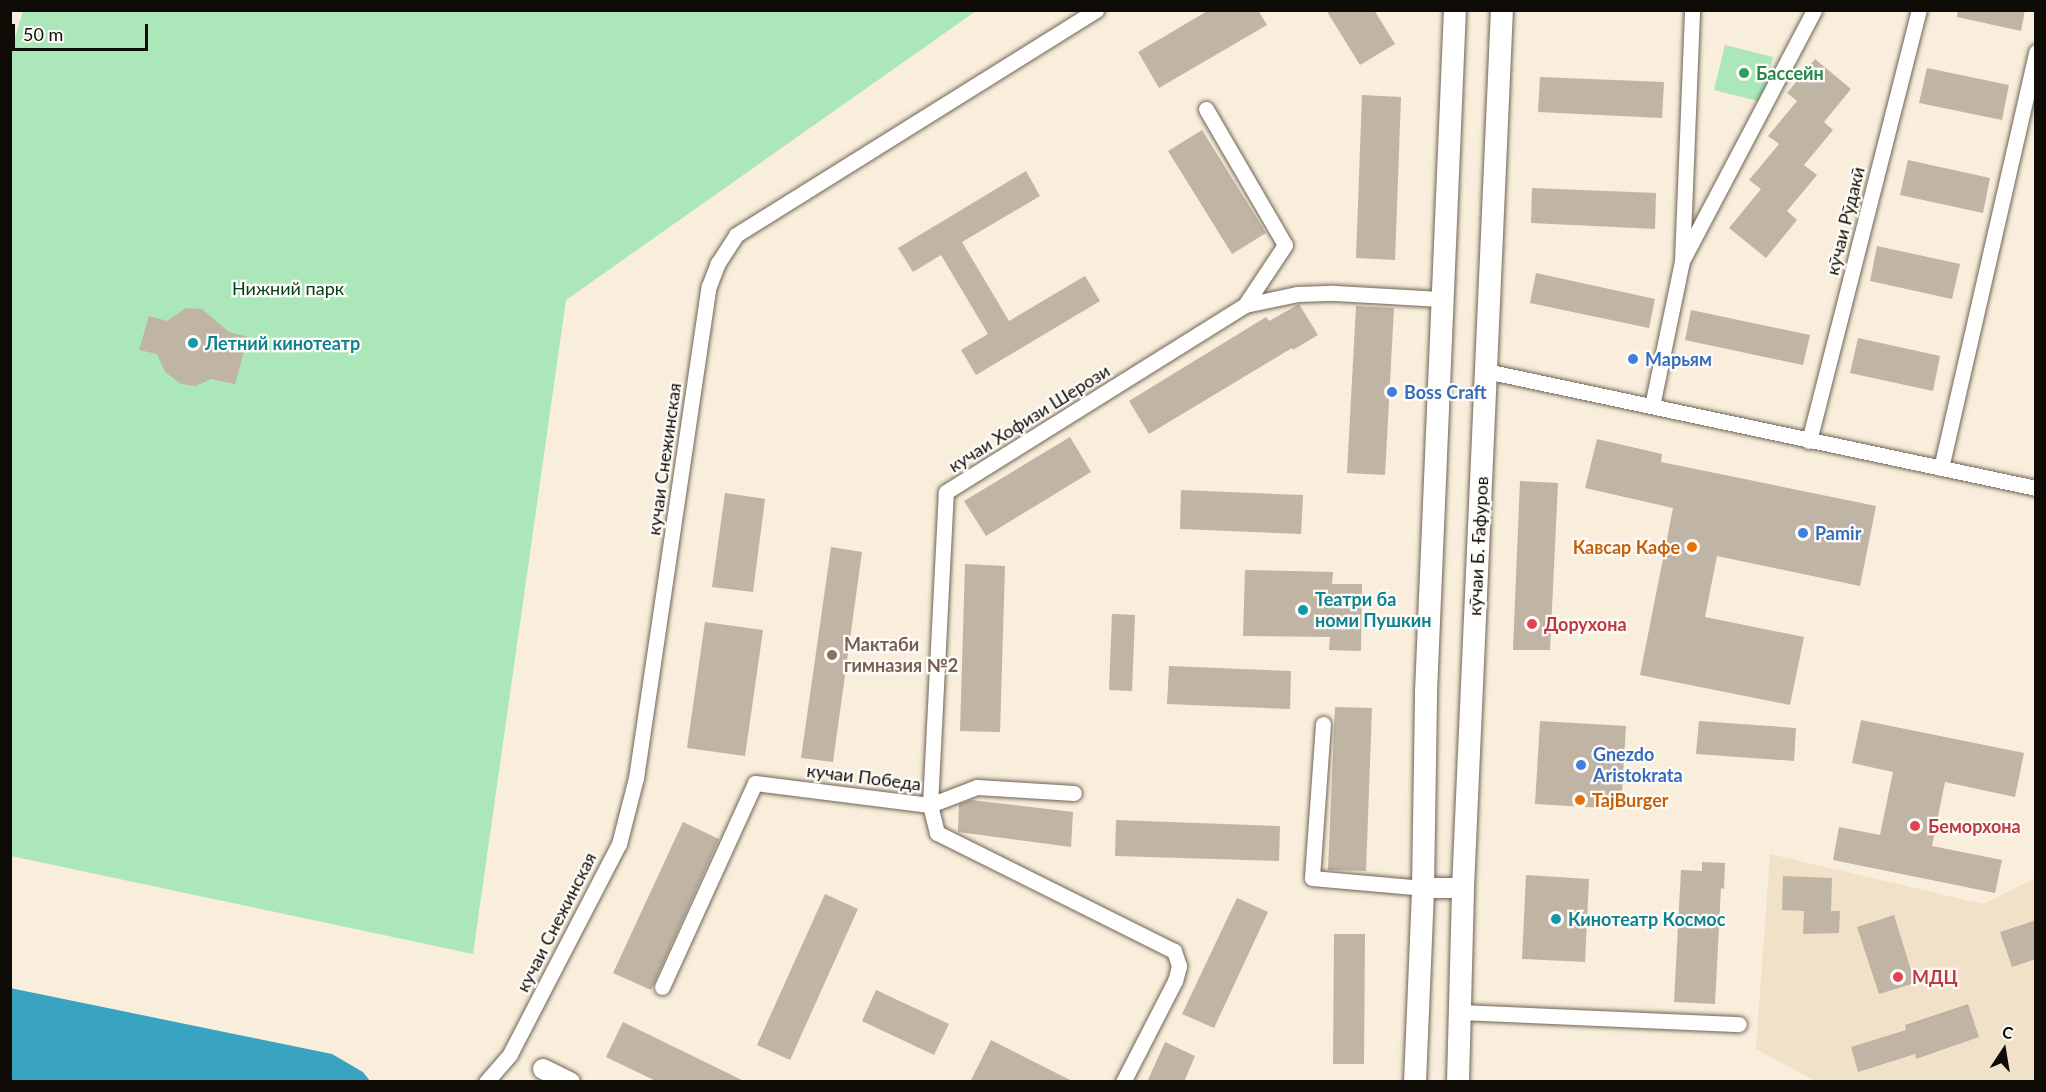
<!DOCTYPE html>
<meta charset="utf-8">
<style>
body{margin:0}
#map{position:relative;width:2046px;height:1092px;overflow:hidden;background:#f9eddb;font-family:Lato,sans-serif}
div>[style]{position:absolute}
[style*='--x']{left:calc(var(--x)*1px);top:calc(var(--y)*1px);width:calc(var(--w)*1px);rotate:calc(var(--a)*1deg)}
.built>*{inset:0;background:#f1e1c9}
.green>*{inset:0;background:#ace7ba}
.water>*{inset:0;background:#39a4c1}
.building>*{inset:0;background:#c0b4a4}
.roads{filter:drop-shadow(0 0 2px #6f6455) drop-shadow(0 0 2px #6f6455)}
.minor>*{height:15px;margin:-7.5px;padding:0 7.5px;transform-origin:7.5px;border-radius:7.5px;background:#fff}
.tertiary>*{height:20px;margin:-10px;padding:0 10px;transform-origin:10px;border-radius:10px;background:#fff}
.secondary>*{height:22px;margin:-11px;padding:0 11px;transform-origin:11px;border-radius:11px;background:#fff}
.dots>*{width:16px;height:16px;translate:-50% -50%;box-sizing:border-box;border:3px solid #fefcf8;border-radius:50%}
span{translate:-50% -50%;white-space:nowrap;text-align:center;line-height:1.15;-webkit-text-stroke:4.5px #fefcf8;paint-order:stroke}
.leisure-label{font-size:18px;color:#27864d;font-weight:700}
.left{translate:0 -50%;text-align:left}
.street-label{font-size:18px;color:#0f0b06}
.park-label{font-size:18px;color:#023c1b}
.culture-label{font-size:18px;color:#0d838f;font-weight:700}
.shop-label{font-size:18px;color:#366cbe;font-weight:700}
.food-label{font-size:18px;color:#c56008;font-weight:700}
.right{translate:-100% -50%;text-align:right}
.health-label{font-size:18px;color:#be3a42;font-weight:700}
.education-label{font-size:18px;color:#785e54;font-weight:700}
.frame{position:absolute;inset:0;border:12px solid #0f0b06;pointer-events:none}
.north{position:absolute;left:1974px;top:1020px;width:60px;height:60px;-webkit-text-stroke:4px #fefcf8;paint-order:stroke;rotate:12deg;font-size:16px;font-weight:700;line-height:24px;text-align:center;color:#0f0b06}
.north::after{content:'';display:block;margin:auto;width:21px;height:27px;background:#0f0b06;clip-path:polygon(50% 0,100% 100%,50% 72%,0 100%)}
.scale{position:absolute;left:12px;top:24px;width:136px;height:27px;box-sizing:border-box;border:3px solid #0f0b06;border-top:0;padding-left:8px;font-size:18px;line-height:21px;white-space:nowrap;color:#0f0b06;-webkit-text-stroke:4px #fefcf8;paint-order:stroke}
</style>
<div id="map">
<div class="built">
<i style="clip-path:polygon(1770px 854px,1983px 904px,2035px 878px,2035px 1081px,1815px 1081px,1756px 1049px)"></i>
</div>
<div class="green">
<i style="clip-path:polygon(23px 11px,976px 11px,566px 300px,473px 954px,11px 856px,10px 54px)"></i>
<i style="clip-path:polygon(1725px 45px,1773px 57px,1762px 102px,1714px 90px)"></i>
</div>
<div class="water">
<i style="clip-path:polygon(10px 988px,332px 1054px,363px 1072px,370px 1081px,11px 1081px)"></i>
</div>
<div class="building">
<i style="clip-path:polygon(1209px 10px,1258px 10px,1267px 25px,1159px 88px,1138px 52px)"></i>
<i style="clip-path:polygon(1326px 10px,1374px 10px,1395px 44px,1360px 65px)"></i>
<i style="clip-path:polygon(1958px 10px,2025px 10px,2021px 31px,1957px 17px)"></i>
<i style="clip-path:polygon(1815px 59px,1851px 89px,1824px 122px,1833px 130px,1804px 165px,1817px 175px,1787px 211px,1797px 220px,1766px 258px,1729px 228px,1761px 189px,1749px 180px,1779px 144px,1768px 136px,1797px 101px,1787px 93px)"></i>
<i style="clip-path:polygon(1927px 68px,2009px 85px,2002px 120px,1919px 103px)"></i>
<i style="clip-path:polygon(1540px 77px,1664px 82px,1662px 118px,1538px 112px)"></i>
<i style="clip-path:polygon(1362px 95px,1401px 97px,1395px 260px,1356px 258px)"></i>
<i style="clip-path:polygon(1202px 130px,1266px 233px,1232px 254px,1168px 151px)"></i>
<i style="clip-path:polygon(1908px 160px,1990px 178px,1983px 213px,1900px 195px)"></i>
<i style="clip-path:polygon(1026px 171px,1040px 196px,962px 242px,1009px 321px,1085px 276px,1100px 301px,976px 375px,961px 350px,988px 334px,941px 255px,913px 272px,898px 248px)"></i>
<i style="clip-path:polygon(1532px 188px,1656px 193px,1655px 229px,1531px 223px)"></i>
<i style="clip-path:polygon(1877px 246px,1960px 264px,1952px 299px,1870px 281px)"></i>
<i style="clip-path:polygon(1536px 273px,1655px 299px,1649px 328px,1530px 303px)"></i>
<i style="clip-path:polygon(1299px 304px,1318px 335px,1293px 350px,1292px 348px,1149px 434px,1129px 401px,1266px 317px,1269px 321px)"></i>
<i style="clip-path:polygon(1356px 306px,1394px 308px,1385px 475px,1347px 473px)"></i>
<i style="clip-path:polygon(186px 308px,202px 309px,229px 332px,248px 337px,235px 384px,211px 379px,196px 386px,181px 384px,165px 372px,157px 354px,139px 350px,149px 316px,167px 321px)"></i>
<i style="clip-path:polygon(1691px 310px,1810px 335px,1803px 365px,1685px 340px)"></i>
<i style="clip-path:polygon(1858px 338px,1940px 356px,1933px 391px,1850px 373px)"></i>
<i style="clip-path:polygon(1070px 437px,1091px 472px,986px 536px,964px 501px)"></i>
<i style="clip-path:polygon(1597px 439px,1662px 454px,1661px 462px,1876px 506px,1860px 586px,1717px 556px,1705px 617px,1804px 637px,1790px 705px,1640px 675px,1673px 508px,1585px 488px)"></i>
<i style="clip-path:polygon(1520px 481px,1558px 483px,1550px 650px,1513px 650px)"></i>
<i style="clip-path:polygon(1181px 490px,1303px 495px,1301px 534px,1180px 529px)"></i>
<i style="clip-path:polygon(725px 493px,765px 499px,753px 592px,712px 587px)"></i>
<i style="clip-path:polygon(831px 547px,862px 552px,833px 762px,801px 758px)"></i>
<i style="clip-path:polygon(965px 564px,1005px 566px,1000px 732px,960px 731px)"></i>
<i style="clip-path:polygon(1245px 570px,1333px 572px,1332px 584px,1362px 584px,1361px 651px,1329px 650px,1330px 637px,1243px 636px)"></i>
<i style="clip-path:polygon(1112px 614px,1135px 615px,1132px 691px,1109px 690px)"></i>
<i style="clip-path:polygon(705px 622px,763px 630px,745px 756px,687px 748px)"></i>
<i style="clip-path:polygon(1169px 666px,1291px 671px,1290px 709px,1167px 704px)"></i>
<i style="clip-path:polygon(1335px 707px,1372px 708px,1366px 871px,1328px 870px)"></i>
<i style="clip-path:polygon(1861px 720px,2024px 753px,2015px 797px,1945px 782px,1932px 846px,2002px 860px,1995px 893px,1833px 860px,1839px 827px,1880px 835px,1893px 772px,1852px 763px)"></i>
<i style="clip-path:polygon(1540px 721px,1626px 726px,1621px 809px,1535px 804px)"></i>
<i style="clip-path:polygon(1699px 721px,1796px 728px,1794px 761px,1696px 754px)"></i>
<i style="clip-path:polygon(971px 800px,1073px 812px,1071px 847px,958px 832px,959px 804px)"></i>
<i style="clip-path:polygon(1116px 820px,1280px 826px,1279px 861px,1115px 856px)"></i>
<i style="clip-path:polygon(683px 822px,719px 839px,651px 990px,613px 973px)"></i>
<i style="clip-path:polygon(1702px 862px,1725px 863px,1724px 889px,1721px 888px,1715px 1004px,1674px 1002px,1681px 870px,1702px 871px)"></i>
<i style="clip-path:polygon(1526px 875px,1589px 879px,1585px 962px,1522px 959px)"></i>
<i style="clip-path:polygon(1783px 876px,1832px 878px,1831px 911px,1840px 911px,1839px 933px,1803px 934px,1804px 911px,1782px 910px)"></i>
<i style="clip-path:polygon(825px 894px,858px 909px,790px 1060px,757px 1045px)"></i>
<i style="clip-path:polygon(1237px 898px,1268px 912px,1214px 1028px,1182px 1014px)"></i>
<i style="clip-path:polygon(1894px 915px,1915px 983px,1879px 994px,1857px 927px)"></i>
<i style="clip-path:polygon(2036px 920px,2036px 959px,2012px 967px,2000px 932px)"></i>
<i style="clip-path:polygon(1334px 934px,1365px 934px,1364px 1064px,1333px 1064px)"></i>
<i style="clip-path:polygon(876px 990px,949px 1024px,934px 1055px,862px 1021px)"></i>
<i style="clip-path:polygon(1968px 1004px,1979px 1037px,1916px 1059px,1915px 1054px,1858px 1072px,1851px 1047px,1906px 1030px,1905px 1025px)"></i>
<i style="clip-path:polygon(623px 1022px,746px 1082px,658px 1082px,606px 1057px)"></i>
<i style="clip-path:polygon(991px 1040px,1074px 1082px,970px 1082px)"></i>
<i style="clip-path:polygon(1165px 1042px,1195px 1056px,1184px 1082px,1147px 1082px)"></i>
</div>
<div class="roads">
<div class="minor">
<i style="--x:1206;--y:109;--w:157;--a:59.8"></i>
<i style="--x:1285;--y:245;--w:72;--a:123.7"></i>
<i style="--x:1245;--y:305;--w:53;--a:-11.9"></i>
<i style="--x:1297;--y:294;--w:37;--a:-2"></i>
<i style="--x:1334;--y:293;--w:108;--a:3.2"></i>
<i style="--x:1684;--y:257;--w:279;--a:-62.2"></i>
<i style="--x:1486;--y:371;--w:562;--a:12.01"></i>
<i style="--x:1652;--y:406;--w:148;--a:-78.3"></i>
<i style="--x:1682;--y:261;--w:251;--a:-87.7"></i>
<i style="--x:1809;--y:441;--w:445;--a:-75.7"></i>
<i style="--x:1941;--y:468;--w:427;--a:-77.1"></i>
<i style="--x:1323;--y:724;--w:154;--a:94.1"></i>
<i style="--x:1312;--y:878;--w:111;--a:5.1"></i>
<i style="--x:662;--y:987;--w:224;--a:-65.5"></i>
<i style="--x:755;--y:783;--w:176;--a:7.2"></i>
<i style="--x:930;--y:805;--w:50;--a:-21"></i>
<i style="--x:977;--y:787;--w:97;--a:3.5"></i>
<i style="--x:1462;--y:1012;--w:277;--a:2.5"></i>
<i style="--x:486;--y:1082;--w:37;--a:-49"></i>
<i style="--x:510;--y:1054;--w:237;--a:-62.6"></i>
<i style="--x:619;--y:844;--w:68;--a:-75.6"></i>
<i style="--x:636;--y:778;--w:497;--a:-81.6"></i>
<i style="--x:709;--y:286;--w:25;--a:-69"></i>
<i style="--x:718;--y:263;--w:33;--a:-57"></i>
<i style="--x:736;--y:235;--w:425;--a:-32"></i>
<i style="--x:1123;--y:1082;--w:114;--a:-62.8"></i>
<i style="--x:1175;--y:981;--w:16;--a:-75"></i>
<i style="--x:1179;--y:966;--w:16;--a:-108"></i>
<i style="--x:1174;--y:951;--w:265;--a:-153.5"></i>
<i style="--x:937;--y:833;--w:29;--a:-104"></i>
<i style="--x:930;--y:805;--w:313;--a:-87.1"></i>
<i style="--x:946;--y:492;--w:353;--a:-32"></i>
</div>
<div class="tertiary">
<i style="--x:1423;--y:888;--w:40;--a:0"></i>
<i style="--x:543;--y:1069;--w:30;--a:26"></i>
</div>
<div class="secondary">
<i style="--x:1415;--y:1082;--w:194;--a:-87.6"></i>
<i style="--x:1423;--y:888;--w:196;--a:-89.1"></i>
<i style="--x:1426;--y:692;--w:683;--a:-87.57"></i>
<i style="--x:1458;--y:1082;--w:194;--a:-88.5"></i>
<i style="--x:1463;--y:888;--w:879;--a:-87.46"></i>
</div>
</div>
<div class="dots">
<i style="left:1744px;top:73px;background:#2e9e5b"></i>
<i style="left:193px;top:343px;background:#0f9aa8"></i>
<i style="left:1633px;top:359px;background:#3f7fe0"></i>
<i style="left:1392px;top:392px;background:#3f7fe0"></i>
<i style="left:1803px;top:533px;background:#3f7fe0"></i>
<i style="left:1692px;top:547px;background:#e8710a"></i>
<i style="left:1303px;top:610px;background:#0f9aa8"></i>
<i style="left:1532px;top:624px;background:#e0444e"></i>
<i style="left:832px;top:655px;background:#8d6e63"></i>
<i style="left:1581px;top:765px;background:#3f7fe0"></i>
<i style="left:1580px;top:800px;background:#e8710a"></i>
<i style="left:1915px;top:826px;background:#e0444e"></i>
<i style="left:1556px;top:919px;background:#0f9aa8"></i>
<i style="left:1898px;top:977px;background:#e0444e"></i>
</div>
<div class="leisure-label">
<span class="left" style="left:1756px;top:73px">Бассейн</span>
</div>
<div class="street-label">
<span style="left:1845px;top:221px;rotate:-76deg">кӯчаи Рӯдакӣ</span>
<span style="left:1029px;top:418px;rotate:-32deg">кучаи Хофизи Шерози</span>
<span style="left:664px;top:459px;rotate:-82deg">кучаи Снежинская</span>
<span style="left:1478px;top:546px;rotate:-87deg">кӯчаи Б. Ғафуров</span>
<span style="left:864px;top:777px;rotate:7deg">кучаи Победа</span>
<span style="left:556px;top:922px;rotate:-63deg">кучаи Снежинская</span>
</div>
<div class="park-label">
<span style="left:288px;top:288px">Нижний парк</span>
</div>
<div class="culture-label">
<span class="left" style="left:205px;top:343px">Летний кинотеатр</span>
<span class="left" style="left:1315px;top:610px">Театри ба<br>номи Пушкин</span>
<span class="left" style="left:1568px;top:919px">Кинотеатр Космос</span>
</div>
<div class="shop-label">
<span class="left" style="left:1645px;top:359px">Марьям</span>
<span class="left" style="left:1404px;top:392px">Boss Craft</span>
<span class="left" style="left:1815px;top:533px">Pamir</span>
<span class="left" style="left:1593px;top:765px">Gnezdo<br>Aristokrata</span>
</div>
<div class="food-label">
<span class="right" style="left:1680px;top:547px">Кавсар Кафе</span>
<span class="left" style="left:1592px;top:800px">TajBurger</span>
</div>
<div class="health-label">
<span class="left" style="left:1544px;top:624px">Дорухона</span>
<span class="left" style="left:1928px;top:826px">Беморхона</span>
<span class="left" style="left:1912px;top:977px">МДЦ</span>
</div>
<div class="education-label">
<span class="left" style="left:844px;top:655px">Мактаби<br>гимназия №2</span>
</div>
<div class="frame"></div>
<div class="north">С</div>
<div class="scale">50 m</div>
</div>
